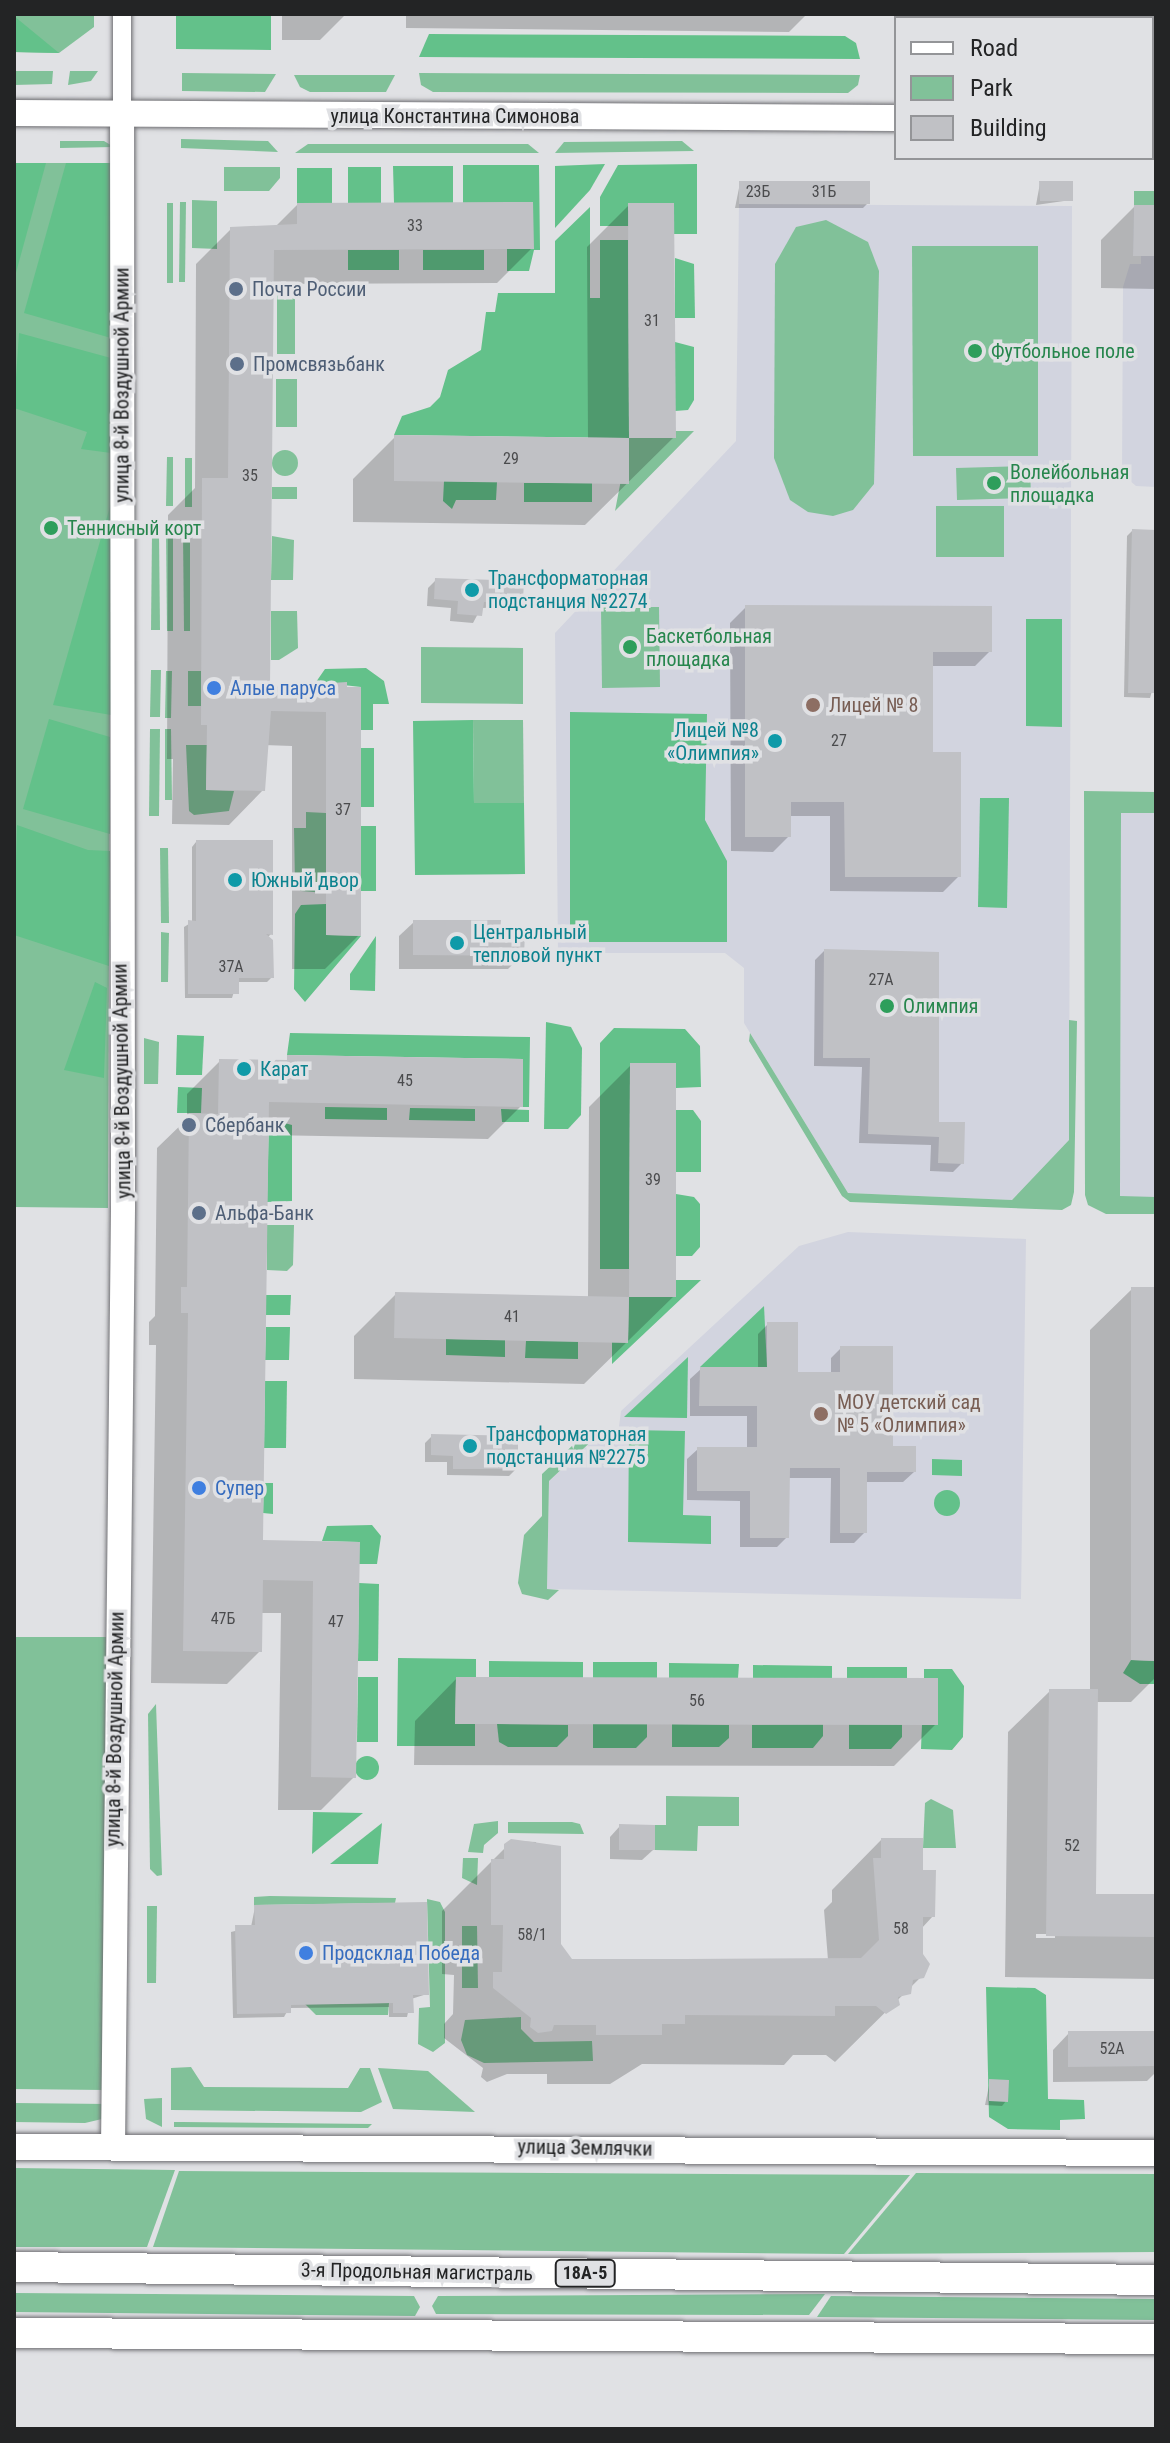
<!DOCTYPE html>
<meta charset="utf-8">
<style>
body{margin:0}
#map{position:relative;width:1170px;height:2443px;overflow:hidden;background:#e0e1e4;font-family:"Roboto Condensed",sans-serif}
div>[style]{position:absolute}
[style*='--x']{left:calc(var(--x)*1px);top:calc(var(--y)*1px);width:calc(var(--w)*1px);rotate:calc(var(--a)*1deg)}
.built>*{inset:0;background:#d2d4df}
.green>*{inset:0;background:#81c199}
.round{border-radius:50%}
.forest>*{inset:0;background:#63c18a}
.shadow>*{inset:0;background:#0003}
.building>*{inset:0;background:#c0c1c5}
.roads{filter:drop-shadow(0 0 2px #6f6f73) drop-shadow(0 0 2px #6f6f73)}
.minor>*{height:18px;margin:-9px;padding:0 9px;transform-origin:9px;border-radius:9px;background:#fff}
.tertiary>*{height:24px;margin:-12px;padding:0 12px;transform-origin:12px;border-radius:12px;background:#fff}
.secondary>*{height:26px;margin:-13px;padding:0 13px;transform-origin:13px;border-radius:13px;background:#fff}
.trunk>*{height:30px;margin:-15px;padding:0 15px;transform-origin:15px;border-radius:15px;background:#fff}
.dots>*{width:22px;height:22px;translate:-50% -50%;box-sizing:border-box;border:4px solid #e0e1e4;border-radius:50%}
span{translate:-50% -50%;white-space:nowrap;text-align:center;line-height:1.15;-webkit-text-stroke:7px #e0e1e4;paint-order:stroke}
.number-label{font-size:16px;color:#4a4b4d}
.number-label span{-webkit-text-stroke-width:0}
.shield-label span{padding:2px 6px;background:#e0e1e4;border:2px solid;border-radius:6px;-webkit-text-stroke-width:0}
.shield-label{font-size:18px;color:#232425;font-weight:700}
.street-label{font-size:20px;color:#232425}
.service-label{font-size:20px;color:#4e5e75}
.left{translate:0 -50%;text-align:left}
.leisure-label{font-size:20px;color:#27864d}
.culture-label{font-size:20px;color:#0d838f}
.right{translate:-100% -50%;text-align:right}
.shop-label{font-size:20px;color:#366cbe}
.education-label{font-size:20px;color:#785e54}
.frame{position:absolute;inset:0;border:16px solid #232425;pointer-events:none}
.legend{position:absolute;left:894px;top:16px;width:260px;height:144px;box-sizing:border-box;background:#e0e1e4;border:2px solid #949598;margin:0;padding:10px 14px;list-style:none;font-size:24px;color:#232425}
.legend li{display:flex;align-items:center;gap:16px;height:40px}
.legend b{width:40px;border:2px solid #949598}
</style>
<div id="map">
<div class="built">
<i style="clip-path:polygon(935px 14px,1118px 14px,935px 18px)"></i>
<i style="clip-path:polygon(739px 204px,1072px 206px,1069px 1140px,1012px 1200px,848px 1193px,744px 1023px,744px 968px,725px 953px,558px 953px,555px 633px,736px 441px)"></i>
<i style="clip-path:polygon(1134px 205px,1156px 205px,1156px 487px,1136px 486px,1122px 474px,1123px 287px,1130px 264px,1141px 264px,1141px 256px,1133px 256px)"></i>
<i style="clip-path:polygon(1121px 813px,1156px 813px,1156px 1197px,1120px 1197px)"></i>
<i style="clip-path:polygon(848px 1232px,1026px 1239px,1021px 1599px,547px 1589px,549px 1481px,599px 1435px,618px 1434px,621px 1411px,799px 1246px)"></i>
</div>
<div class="green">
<i style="clip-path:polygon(14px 14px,94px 14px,94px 27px,59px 53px,14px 52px)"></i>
<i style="clip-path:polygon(14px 71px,53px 71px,52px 84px,14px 85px)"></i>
<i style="clip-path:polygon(70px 71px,98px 71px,91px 81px,68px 85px)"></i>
<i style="clip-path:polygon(182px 73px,276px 74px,265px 92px,182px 91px)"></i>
<i style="clip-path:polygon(419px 73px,860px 75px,858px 85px,848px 93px,433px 92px,421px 85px)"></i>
<i style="clip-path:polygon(294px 75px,395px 75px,386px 92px,310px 92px,300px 87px)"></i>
<i style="clip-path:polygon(181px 139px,268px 141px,278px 152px,181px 148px)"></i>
<i style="clip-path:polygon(60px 141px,104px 141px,114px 147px,60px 148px)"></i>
<i style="clip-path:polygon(682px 141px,694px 151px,555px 153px,564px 142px)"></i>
<i style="clip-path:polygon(308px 144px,528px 144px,539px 153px,295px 153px)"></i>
<i style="clip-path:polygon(14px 163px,112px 163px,108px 1208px,14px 1207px)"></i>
<i style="clip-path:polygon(224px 167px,280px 167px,280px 178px,269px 191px,224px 191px)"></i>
<i style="clip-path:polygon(1134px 191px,1156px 191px,1156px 205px,1134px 205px)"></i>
<i style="clip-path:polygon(192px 200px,217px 201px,217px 249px,192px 248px)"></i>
<i style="clip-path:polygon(180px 202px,186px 202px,185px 282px,179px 282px)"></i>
<i style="clip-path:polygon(167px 203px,173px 203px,173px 283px,167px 283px)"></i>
<i style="clip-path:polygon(826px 220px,868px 242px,879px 271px,874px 484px,853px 510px,833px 516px,808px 512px,790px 500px,774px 458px,775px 264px,796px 227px)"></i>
<i style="clip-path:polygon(912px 246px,1038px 246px,1038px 456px,913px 456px)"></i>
<i style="clip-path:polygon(277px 289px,295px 289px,295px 354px,277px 354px)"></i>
<i style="clip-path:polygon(276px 379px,297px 379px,297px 427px,276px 427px)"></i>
<i style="clip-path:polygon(675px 431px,694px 431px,615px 511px,629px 438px,675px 438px)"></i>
<i class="round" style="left:272px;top:450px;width:26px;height:26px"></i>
<i style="clip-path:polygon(167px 457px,173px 457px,173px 506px,166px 506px)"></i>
<i style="clip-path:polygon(185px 458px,192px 458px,192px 507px,185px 507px)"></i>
<i style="clip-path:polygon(1030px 466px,1031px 498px,957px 500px,956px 468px)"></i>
<i style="clip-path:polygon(272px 487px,297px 487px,297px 499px,272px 499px)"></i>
<i style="clip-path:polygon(936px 506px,1004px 506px,1004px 557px,936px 557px)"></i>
<i style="clip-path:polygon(152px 533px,159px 533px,160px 630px,151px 630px)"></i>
<i style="clip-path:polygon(166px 533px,173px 533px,173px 631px,167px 631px)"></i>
<i style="clip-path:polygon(183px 533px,190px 533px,190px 631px,184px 631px)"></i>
<i style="clip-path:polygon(272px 536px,294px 540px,293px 580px,271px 580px)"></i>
<i style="clip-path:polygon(601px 607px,659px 607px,660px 687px,602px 688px)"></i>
<i style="clip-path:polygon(271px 611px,297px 611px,298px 648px,279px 660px,271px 660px)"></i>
<i style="clip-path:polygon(421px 647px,523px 648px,523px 704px,421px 703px)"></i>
<i style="clip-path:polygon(151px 670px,161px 670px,160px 717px,150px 717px)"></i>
<i style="clip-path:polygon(166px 671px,172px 671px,171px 718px,165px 718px)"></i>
<i style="clip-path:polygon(188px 671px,201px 671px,201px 706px,188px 706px)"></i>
<i style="clip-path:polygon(473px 720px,523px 720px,524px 803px,474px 803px)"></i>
<i style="clip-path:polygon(150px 729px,160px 729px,159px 816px,149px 816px)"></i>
<i style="clip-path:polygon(165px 729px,171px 729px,172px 800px,165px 800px)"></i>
<i style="clip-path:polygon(186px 745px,207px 745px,206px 790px,234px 791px,229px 811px,194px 815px,189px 811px)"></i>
<i style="clip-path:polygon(1084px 791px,1156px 792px,1156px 813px,1121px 813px,1120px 1196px,1156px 1197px,1156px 1214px,1106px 1214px,1088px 1205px,1085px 1195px)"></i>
<i style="clip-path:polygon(306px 812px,326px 813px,326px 893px,301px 891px,295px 884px,294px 828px,306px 828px)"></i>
<i style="clip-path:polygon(160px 848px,168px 848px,169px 923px,161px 923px)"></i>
<i style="clip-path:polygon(161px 932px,169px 933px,168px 982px,161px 982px)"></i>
<i style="clip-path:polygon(1069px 1020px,1077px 1021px,1074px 1192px,1071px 1205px,1062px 1210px,850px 1202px,842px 1196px,749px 1041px,750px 1033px,848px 1193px,1012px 1200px,1069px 1140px)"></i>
<i style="clip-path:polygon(144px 1038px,159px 1042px,158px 1084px,144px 1084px)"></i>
<i style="clip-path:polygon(267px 1225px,294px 1225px,293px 1265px,287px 1271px,267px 1270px)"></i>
<i style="clip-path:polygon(618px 1430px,598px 1435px,549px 1481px,547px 1589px,559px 1590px,548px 1600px,522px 1594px,518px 1583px,524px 1535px,542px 1516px,542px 1474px,587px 1432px)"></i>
<i style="clip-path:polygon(14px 1637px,106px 1637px,104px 2090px,14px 2089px)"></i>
<i style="clip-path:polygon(156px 1704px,162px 1875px,157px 1876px,150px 1869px,148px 1714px)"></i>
<i style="clip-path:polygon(666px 1796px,739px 1797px,739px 1826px,698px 1826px,697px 1851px,655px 1850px,655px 1825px,666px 1825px)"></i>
<i style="clip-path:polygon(931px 1799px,953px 1810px,956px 1848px,923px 1848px,925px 1803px)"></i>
<i style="clip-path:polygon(498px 1821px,498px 1833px,484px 1845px,483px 1853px,468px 1852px,474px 1824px)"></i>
<i style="clip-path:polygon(508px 1822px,572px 1822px,580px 1824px,584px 1834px,508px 1833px)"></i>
<i style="clip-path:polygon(463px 1858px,478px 1858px,477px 1885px,462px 1878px)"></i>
<i style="clip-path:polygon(254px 1897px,270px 1896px,396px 1898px,395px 1903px,254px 1905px)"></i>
<i style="clip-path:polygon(427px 1899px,440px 1902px,445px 1912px,445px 2043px,433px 2052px,418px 2044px,419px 2008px,430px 2007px)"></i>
<i style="clip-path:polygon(147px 1906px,157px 1906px,156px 1983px,147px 1983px)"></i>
<i style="clip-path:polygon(462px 1926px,477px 1926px,478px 1988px,462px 1988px)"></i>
<i style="clip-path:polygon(389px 2003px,388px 2015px,316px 2015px,305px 2004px)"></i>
<i style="clip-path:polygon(521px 2017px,521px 2029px,534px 2042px,592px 2041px,593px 2061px,484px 2063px,467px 2055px,461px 2040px,465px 2020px)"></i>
<i style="clip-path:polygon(191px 2067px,204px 2087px,348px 2088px,360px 2068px,370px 2068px,382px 2102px,361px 2112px,171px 2110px,171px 2068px)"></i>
<i style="clip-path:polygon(378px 2068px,428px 2071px,475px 2112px,393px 2109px)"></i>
<i style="clip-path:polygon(162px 2098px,162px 2127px,146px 2119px,144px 2099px)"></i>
<i style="clip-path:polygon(14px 2103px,108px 2104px,102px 2119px,85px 2123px,14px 2122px)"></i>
<i style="clip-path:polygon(174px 2122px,182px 2122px,372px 2124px,368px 2128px,174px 2127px)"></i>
<i style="clip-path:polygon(14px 2168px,175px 2170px,147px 2247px,14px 2247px)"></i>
<i style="clip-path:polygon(179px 2171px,910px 2175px,844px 2254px,153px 2247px)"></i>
<i style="clip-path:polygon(916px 2173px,1156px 2174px,1156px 2252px,848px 2254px)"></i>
<i style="clip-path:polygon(14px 2293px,414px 2296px,420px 2307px,415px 2316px,14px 2312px)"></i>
<i style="clip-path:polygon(825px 2294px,809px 2315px,436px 2314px,432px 2306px,438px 2296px)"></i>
<i style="clip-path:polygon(831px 2296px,1156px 2299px,1156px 2320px,817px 2317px)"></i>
</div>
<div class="forest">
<i style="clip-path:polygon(176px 14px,271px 14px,271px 50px,176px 49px)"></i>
<i style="clip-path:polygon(14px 16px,59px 53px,14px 52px)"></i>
<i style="clip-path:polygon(429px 34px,845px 36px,856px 43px,860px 59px,419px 57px)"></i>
<i style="clip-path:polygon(14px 163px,46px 163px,14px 280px)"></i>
<i style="clip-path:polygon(66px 163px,112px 163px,111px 338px,24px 313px)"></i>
<i style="clip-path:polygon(605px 164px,590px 190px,555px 228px,555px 166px)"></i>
<i style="clip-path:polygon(697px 164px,697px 234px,674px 234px,673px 203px,628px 226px,600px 226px,600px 197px,618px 165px)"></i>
<i style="clip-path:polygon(463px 165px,539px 165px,540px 250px,534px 250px,529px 271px,507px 271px,507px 249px,533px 249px,533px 203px,463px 203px)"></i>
<i style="clip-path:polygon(393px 166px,453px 166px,453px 203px,394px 203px)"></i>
<i style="clip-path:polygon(348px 167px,381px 167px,381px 203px,348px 203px)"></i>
<i style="clip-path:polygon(297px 168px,332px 168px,332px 203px,297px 203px)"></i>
<i style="clip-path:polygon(590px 207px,590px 298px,600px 298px,600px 240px,628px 240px,629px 438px,394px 435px,402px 416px,430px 407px,440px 397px,448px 370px,481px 350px,486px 312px,495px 312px,498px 293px,555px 293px,555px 241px)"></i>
<i style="clip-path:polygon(348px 250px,399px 250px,399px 270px,348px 270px)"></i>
<i style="clip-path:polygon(423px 250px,484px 250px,484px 270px,423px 270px)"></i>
<i style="clip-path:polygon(675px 258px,694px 264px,695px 318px,675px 318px)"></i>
<i style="clip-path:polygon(19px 333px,111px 358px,111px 453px,81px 449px,87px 432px,14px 408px)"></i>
<i style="clip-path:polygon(675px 342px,694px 347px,694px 400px,688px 410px,675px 411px)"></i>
<i style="clip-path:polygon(444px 481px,497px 482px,496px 500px,456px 500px,452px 509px,443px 501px)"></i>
<i style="clip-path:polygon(524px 483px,592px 483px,592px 502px,524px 502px)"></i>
<i style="clip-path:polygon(111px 503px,111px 715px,53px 705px)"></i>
<i style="clip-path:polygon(1026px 619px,1062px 619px,1062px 727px,1026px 726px)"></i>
<i style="clip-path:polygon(366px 668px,384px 681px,389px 704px,373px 704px,373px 730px,361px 730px,361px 687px,316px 682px,325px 669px)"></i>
<i style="clip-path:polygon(570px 712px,707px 714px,705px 820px,727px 861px,727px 942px,570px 942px)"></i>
<i style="clip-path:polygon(49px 719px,110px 737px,110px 834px,23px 809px)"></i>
<i style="clip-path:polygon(473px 720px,474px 803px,524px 803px,525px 874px,415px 875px,413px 721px)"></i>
<i style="clip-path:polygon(361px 748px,374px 748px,374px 807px,361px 807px)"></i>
<i style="clip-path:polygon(980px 798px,1009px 798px,1007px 908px,978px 907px)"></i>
<i style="clip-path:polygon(17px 825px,88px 850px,110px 851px,109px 966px,14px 935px)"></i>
<i style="clip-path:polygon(361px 826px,376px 826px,376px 891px,361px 891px)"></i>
<i style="clip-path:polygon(326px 904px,326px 935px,361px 936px,305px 1002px,294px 989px,295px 914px,301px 905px)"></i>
<i style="clip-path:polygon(376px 936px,375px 991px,350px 990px,350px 974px)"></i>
<i style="clip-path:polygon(95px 982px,107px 988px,104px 1078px,64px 1070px)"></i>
<i style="clip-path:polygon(546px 1022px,571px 1027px,582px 1048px,581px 1115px,568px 1129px,544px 1129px)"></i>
<i style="clip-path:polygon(614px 1028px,685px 1029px,700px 1046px,701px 1087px,676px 1088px,676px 1063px,630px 1063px,629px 1269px,600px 1269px,600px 1043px)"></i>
<i style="clip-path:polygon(290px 1033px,530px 1037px,529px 1107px,523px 1107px,523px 1059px,287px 1055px)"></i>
<i style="clip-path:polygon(177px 1035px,204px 1036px,202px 1075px,176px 1075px)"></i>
<i style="clip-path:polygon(178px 1087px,202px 1088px,201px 1113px,177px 1113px)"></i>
<i style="clip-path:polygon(325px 1107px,387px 1108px,387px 1120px,325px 1119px)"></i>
<i style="clip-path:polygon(410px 1108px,475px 1109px,475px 1121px,409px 1120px)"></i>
<i style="clip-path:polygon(501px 1109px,529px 1110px,529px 1122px,502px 1122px)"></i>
<i style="clip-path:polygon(676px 1110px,693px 1110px,701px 1121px,701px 1172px,676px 1172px)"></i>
<i style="clip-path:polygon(269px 1119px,292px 1125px,292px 1201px,267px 1202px)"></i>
<i style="clip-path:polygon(676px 1194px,694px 1197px,700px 1204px,700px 1247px,692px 1256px,676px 1256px)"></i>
<i style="clip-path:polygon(676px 1280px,701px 1280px,612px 1364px,612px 1342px,628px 1342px,629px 1297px,675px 1297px)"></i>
<i style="clip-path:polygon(266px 1295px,291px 1295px,290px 1315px,266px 1315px)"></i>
<i style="clip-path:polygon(764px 1306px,767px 1367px,700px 1367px)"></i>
<i style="clip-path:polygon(266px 1327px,290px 1327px,289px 1360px,265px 1360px)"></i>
<i style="clip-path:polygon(446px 1339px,505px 1340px,505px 1357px,446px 1355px)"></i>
<i style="clip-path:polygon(526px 1341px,578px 1341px,578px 1359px,525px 1358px)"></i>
<i style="clip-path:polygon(688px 1357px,687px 1418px,624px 1417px)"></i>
<i style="clip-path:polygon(265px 1381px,287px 1381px,286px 1448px,264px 1448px)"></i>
<i style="clip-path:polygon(629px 1430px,685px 1431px,683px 1515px,711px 1516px,711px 1544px,628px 1542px)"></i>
<i style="clip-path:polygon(932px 1459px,962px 1460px,962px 1476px,932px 1475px)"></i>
<i style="clip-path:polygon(264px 1483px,273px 1483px,273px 1514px,263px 1513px)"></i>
<i class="round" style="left:934px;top:1490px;width:26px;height:26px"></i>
<i style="clip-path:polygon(372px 1525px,381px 1536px,377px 1564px,359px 1564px,359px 1542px,322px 1541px,327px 1526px)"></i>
<i style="clip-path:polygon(359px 1583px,379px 1584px,378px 1661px,358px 1661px)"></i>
<i style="clip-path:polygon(398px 1658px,476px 1659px,476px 1678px,456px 1678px,455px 1724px,475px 1724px,475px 1746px,397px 1746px)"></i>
<i style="clip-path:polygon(1131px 1660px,1156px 1661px,1156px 1684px,1140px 1684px,1123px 1673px)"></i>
<i style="clip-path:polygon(489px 1661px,583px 1662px,583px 1678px,489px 1678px)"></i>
<i style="clip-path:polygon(593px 1662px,657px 1662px,657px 1678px,593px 1678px)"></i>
<i style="clip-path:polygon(669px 1663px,739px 1664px,738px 1678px,669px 1678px)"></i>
<i style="clip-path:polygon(753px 1665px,832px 1666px,832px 1678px,753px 1678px)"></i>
<i style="clip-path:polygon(847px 1667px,907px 1667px,907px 1678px,847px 1678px)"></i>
<i style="clip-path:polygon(924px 1669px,952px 1669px,964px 1686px,963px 1737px,952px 1750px,921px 1749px,922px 1724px,938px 1724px,938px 1679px,924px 1678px)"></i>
<i style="clip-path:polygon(358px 1677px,378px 1677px,378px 1742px,357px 1742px)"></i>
<i style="clip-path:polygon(497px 1724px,568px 1725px,568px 1736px,557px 1747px,508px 1747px,499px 1742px)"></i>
<i style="clip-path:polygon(593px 1724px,647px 1724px,647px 1737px,636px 1748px,593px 1748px)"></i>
<i style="clip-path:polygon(672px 1724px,729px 1725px,729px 1738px,719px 1747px,672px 1747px)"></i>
<i style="clip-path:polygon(823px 1724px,823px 1736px,813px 1748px,752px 1748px,752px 1725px)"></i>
<i style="clip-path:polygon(849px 1724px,902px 1724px,902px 1737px,891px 1749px,849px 1749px)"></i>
<i class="round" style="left:355px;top:1756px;width:24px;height:24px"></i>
<i style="clip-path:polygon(313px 1812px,363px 1813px,312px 1854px)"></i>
<i style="clip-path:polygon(382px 1823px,378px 1864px,330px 1864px)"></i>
<i style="clip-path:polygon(986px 1987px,1035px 1988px,1046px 1995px,1048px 2099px,1084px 2100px,1085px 2119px,1060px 2120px,1060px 2130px,1008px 2129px,989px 2117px)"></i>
</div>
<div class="shadow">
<i style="clip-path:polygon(282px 14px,346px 14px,320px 40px,282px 40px)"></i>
<i style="clip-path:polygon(406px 14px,807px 14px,789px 32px,406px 28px)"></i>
<i style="clip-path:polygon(1140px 14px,1156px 14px,1156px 33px,1152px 18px)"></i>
<i style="clip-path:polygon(740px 183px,868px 203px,863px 208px,735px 208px)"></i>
<i style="clip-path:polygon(1040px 183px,1071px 200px,1036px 205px)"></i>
<i style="clip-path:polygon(297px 205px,532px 248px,497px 283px,271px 284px,268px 689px,345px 684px,359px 935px,325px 969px,292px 969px,292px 746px,264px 745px,263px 790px,229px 825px,172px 824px,173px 759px,167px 759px,168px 515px,195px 488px,196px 264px,231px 229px,275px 227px)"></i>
<i style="clip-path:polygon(629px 205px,674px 437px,585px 525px,353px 522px,353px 479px,395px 437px,588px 440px,587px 247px)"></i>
<i style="clip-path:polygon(1134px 207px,1156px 207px,1156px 289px,1101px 288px,1101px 240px)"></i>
<i style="clip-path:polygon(1132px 531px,1156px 532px,1156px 677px,1150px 698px,1124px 697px,1127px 536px)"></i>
<i style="clip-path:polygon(436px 580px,521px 599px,514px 607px,481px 608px,473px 623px,450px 621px,451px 608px,427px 606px,428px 588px)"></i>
<i style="clip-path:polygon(746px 607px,990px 651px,975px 666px,931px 666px,931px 754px,959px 876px,943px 892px,830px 891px,830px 816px,789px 816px,789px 836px,773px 852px,731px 851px,730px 623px)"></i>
<i style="clip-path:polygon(196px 842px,271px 934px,267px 938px,272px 977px,267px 982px,237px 982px,232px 998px,185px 998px,184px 927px,192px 922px,192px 847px)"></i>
<i style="clip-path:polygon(414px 922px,498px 933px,522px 955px,508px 969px,399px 969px,399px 936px)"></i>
<i style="clip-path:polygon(824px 951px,962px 1163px,953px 1172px,930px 1171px,931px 1145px,859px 1143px,862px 1067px,814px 1066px,815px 960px)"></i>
<i style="clip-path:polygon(220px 1061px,521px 1106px,488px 1139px,266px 1135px,261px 1542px,358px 1543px,354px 1777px,321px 1810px,278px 1810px,281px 1613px,260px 1613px,260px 1651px,227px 1684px,151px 1683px,156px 1345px,149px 1345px,149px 1322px,155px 1316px,157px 1148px,187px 1119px,187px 1094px)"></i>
<i style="clip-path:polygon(631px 1065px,674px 1296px,584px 1384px,354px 1379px,354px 1336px,396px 1294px,588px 1298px,589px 1107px)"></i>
<i style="clip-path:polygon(evenodd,1132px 1289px,1156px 1289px,1156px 1677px,1131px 1702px,1096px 1702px,1094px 1896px,1156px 1896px,1156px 1979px,1005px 1977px,1008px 1732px,1050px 1691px,1090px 1691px,1090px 1330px,1132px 1289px,1036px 1934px,1055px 1934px,1055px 1938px,1036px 1938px,1036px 1934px)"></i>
<i style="clip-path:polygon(768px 1324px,796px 1374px,831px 1374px,831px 1358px,841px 1348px,891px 1448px,914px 1472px,903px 1482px,865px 1482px,865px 1532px,854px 1543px,830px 1543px,831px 1478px,787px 1478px,787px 1537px,777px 1547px,740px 1547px,740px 1501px,687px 1500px,687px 1459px,698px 1449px,747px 1449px,747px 1416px,690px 1416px,690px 1379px,701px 1369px,758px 1369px,758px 1334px)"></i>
<i style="clip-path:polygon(432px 1436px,516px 1469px,509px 1476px,447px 1475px,447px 1462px,425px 1462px,425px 1443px)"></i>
<i style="clip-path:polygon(456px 1679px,936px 1724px,894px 1766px,414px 1765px,415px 1721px)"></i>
<i style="clip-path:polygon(620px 1826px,653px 1850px,642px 1860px,610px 1859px,610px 1837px)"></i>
<i style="clip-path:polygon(881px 1840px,921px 1872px,933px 1916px,921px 1929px,922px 1976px,835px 2062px,826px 2055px,793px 2055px,784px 2065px,642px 2064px,610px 2084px,547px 2084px,547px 2074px,507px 2074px,487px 2082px,481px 2077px,483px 2068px,444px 2038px,444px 2024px,453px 2014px,454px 1975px,442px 1974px,442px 1911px,512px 1841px,536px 1842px,559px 1945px,571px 1961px,828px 1960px,824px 1910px,832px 1902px,832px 1890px)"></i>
<i style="clip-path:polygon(255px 1907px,427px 1994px,411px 1999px,407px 2017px,389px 2017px,389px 2007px,289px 2008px,284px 2017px,233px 2018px,231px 1932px,251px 1927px)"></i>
<i style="clip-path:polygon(1069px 2033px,1156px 2033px,1156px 2072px,1147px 2081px,1053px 2082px,1053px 2050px)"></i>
<i style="clip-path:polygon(990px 2081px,1006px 2101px,1002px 2106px,985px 2105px)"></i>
</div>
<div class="building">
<i style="clip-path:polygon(739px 181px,870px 181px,870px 204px,739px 204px)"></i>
<i style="clip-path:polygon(1039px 181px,1073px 181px,1073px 201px,1040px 201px)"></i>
<i style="clip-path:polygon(533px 202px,534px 249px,274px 250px,270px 687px,347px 682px,347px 687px,361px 687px,361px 936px,326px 935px,326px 712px,271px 711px,265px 791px,206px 790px,207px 725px,201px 725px,202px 478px,228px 478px,230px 227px,297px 224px,297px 203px)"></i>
<i style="clip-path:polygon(628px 203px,674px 203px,676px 438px,629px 438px)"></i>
<i style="clip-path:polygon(1134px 205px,1156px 205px,1156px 256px,1133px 256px)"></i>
<i style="clip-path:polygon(394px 435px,629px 438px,629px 484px,394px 481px)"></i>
<i style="clip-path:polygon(1132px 529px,1156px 530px,1156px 693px,1128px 693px)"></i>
<i style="clip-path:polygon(435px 578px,524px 581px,523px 600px,484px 602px,482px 616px,457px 614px,458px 601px,434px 599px)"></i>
<i style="clip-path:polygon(745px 605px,992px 606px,992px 652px,933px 652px,933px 752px,961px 752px,961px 877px,845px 877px,844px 802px,791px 802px,791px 837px,745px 837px)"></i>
<i style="clip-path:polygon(196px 840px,273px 840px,273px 935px,266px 934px,273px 940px,274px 978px,239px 978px,239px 994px,188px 994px,188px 920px,196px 921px)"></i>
<i style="clip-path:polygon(413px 920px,501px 920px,500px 931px,525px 932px,524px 956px,413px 955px)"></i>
<i style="clip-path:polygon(824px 949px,939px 952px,939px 1122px,965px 1122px,964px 1164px,938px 1163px,939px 1137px,868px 1134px,870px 1058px,823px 1058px)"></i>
<i style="clip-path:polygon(287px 1055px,523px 1059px,523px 1107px,269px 1102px,263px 1540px,360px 1542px,356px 1778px,311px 1777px,313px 1581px,263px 1580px,262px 1652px,183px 1651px,188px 1313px,181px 1313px,181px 1287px,187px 1287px,189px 1113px,218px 1114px,219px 1059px,287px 1060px)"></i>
<i style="clip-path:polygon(630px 1063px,676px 1063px,676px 1297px,629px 1297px)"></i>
<i style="clip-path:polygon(1131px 1287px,1156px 1287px,1156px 1661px,1131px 1660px)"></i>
<i style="clip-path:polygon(395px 1292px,629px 1297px,628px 1343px,394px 1338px)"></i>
<i style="clip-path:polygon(767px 1322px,798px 1322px,798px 1372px,840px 1372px,840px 1346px,893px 1346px,893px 1446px,916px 1446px,916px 1472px,867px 1472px,867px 1533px,840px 1533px,840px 1468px,790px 1468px,789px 1538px,750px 1538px,750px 1491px,697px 1491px,697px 1447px,757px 1447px,757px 1406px,699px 1406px,700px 1367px,767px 1367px)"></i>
<i style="clip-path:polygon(431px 1434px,518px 1436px,518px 1469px,453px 1469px,453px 1456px,431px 1455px)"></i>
<i style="clip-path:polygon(456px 1677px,938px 1678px,938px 1725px,455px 1724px)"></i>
<i style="clip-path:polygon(1049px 1689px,1098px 1689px,1096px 1894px,1156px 1894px,1156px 1937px,1046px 1936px)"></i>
<i style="clip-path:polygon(619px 1824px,655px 1825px,655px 1850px,619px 1850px)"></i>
<i style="clip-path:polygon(881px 1838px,923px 1838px,923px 1870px,936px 1870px,935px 1917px,923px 1917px,923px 1954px,930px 1964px,924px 1978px,913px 1980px,911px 1994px,898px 1997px,900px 2005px,886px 2014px,876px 2006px,835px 2006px,835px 2016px,685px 2015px,685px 2024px,662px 2024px,662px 2035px,596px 2035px,596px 2025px,554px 2025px,552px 2031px,538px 2033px,530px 2027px,531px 2018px,493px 1988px,493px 1972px,502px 1972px,503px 1925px,491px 1925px,491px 1859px,504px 1859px,504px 1844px,511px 1839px,561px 1846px,561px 1944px,572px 1959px,685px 1959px,861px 1958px,879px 1940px,873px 1858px,881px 1858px)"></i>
<i style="clip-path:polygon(427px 1902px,429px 1995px,413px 1995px,414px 2013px,393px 2013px,393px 2003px,291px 2005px,291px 2013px,237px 2014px,235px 1925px,255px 1925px,254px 1905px)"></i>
<i style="clip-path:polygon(1068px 2031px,1156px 2031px,1156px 2066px,1068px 2067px)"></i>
<i style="clip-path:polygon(989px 2079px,1009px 2080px,1008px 2102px,989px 2101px)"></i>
</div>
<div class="roads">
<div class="minor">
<i style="--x:122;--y:14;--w:100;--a:90"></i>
</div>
<div class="tertiary">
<i style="--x:113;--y:2148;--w:942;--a:-89.39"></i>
<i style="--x:123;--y:1206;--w:1092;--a:-90.05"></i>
</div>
<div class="secondary">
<i style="--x:14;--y:113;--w:882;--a:0.32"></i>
<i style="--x:1152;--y:120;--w:4;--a:0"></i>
<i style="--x:14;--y:2147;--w:1142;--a:0.3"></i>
</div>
<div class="trunk">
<i style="--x:14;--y:2267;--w:1142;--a:0.65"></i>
<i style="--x:14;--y:2333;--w:1142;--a:0.3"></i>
</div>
</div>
<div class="dots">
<i style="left:236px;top:289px;background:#5c6f8a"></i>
<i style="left:975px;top:351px;background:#2e9e5b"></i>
<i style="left:237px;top:364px;background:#5c6f8a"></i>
<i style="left:994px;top:483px;background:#2e9e5b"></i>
<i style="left:51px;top:528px;background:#2e9e5b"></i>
<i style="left:472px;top:590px;background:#0f9aa8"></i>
<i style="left:630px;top:647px;background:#2e9e5b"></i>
<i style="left:214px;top:688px;background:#3f7fe0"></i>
<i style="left:813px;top:705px;background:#8d6e63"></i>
<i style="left:775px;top:741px;background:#0f9aa8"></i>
<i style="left:235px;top:880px;background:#0f9aa8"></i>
<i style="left:457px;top:943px;background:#0f9aa8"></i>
<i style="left:887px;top:1006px;background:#2e9e5b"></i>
<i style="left:244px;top:1069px;background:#0f9aa8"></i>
<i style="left:189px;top:1125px;background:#5c6f8a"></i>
<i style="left:199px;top:1213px;background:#5c6f8a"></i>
<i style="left:821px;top:1414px;background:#8d6e63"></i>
<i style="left:470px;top:1446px;background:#0f9aa8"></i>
<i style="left:199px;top:1488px;background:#3f7fe0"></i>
<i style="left:306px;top:1953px;background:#3f7fe0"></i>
</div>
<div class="number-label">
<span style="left:758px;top:192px">23Б</span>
<span style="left:824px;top:192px">31Б</span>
<span style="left:415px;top:226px">33</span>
<span style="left:652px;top:321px">31</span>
<span style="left:511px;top:459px">29</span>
<span style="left:250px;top:476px">35</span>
<span style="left:839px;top:741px">27</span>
<span style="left:343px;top:810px">37</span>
<span style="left:231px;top:967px">37А</span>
<span style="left:881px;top:980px">27А</span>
<span style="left:405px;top:1081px">45</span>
<span style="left:653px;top:1180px">39</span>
<span style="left:512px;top:1317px">41</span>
<span style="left:223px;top:1619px">47Б</span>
<span style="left:336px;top:1622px">47</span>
<span style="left:697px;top:1701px">56</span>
<span style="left:1072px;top:1846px">52</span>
<span style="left:901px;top:1929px">58</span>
<span style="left:532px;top:1935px">58/1</span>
<span style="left:1112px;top:2049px">52А</span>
</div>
<div class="shield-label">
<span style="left:585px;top:2273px">18А-5</span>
</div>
<div class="street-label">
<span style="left:455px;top:116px">улица Константина Симонова</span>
<span style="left:122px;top:385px;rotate:-90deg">улица 8-й Воздушной Армии</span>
<span style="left:122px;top:1081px;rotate:-91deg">улица 8-й Воздушной Армии</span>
<span style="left:115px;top:1729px;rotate:-89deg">улица 8-й Воздушной Армии</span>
<span style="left:585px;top:2148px;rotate:1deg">улица Землячки</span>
<span style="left:417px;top:2272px;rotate:1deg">3-я Продольная магистраль</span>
</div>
<div class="service-label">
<span class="left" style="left:252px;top:289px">Почта России</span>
<span class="left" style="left:253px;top:364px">Промсвязьбанк</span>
<span class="left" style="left:205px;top:1125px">Сбербанк</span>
<span class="left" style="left:215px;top:1213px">Альфа-Банк</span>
</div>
<div class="leisure-label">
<span class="left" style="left:991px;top:351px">Футбольное поле</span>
<span class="left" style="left:1010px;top:484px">Волейбольная<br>площадка</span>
<span class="left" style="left:67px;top:528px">Теннисный корт</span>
<span class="left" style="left:646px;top:648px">Баскетбольная<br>площадка</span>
<span class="left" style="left:903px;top:1006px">Олимпия</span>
</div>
<div class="culture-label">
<span class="left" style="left:488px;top:590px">Трансформаторная<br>подстанция №2274</span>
<span class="right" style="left:759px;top:742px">Лицей №8<br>«Олимпия»</span>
<span class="left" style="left:251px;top:880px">Южный двор</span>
<span class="left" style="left:473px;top:944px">Центральный<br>тепловой пункт</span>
<span class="left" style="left:260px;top:1069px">Карат</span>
<span class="left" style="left:486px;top:1446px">Трансформаторная<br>подстанция №2275</span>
</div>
<div class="shop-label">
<span class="left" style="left:230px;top:688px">Алые паруса</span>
<span class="left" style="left:215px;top:1488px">Супер</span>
<span class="left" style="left:322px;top:1953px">Продсклад Победа</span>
</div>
<div class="education-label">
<span class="left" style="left:829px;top:705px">Лицей № 8</span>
<span class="left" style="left:837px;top:1414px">МОУ детский сад<br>№ 5 «Олимпия»</span>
</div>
<div class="frame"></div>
<ul class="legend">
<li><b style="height:10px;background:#fff"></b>Road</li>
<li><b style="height:22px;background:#81c199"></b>Park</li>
<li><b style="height:22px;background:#c0c1c5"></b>Building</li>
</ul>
</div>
